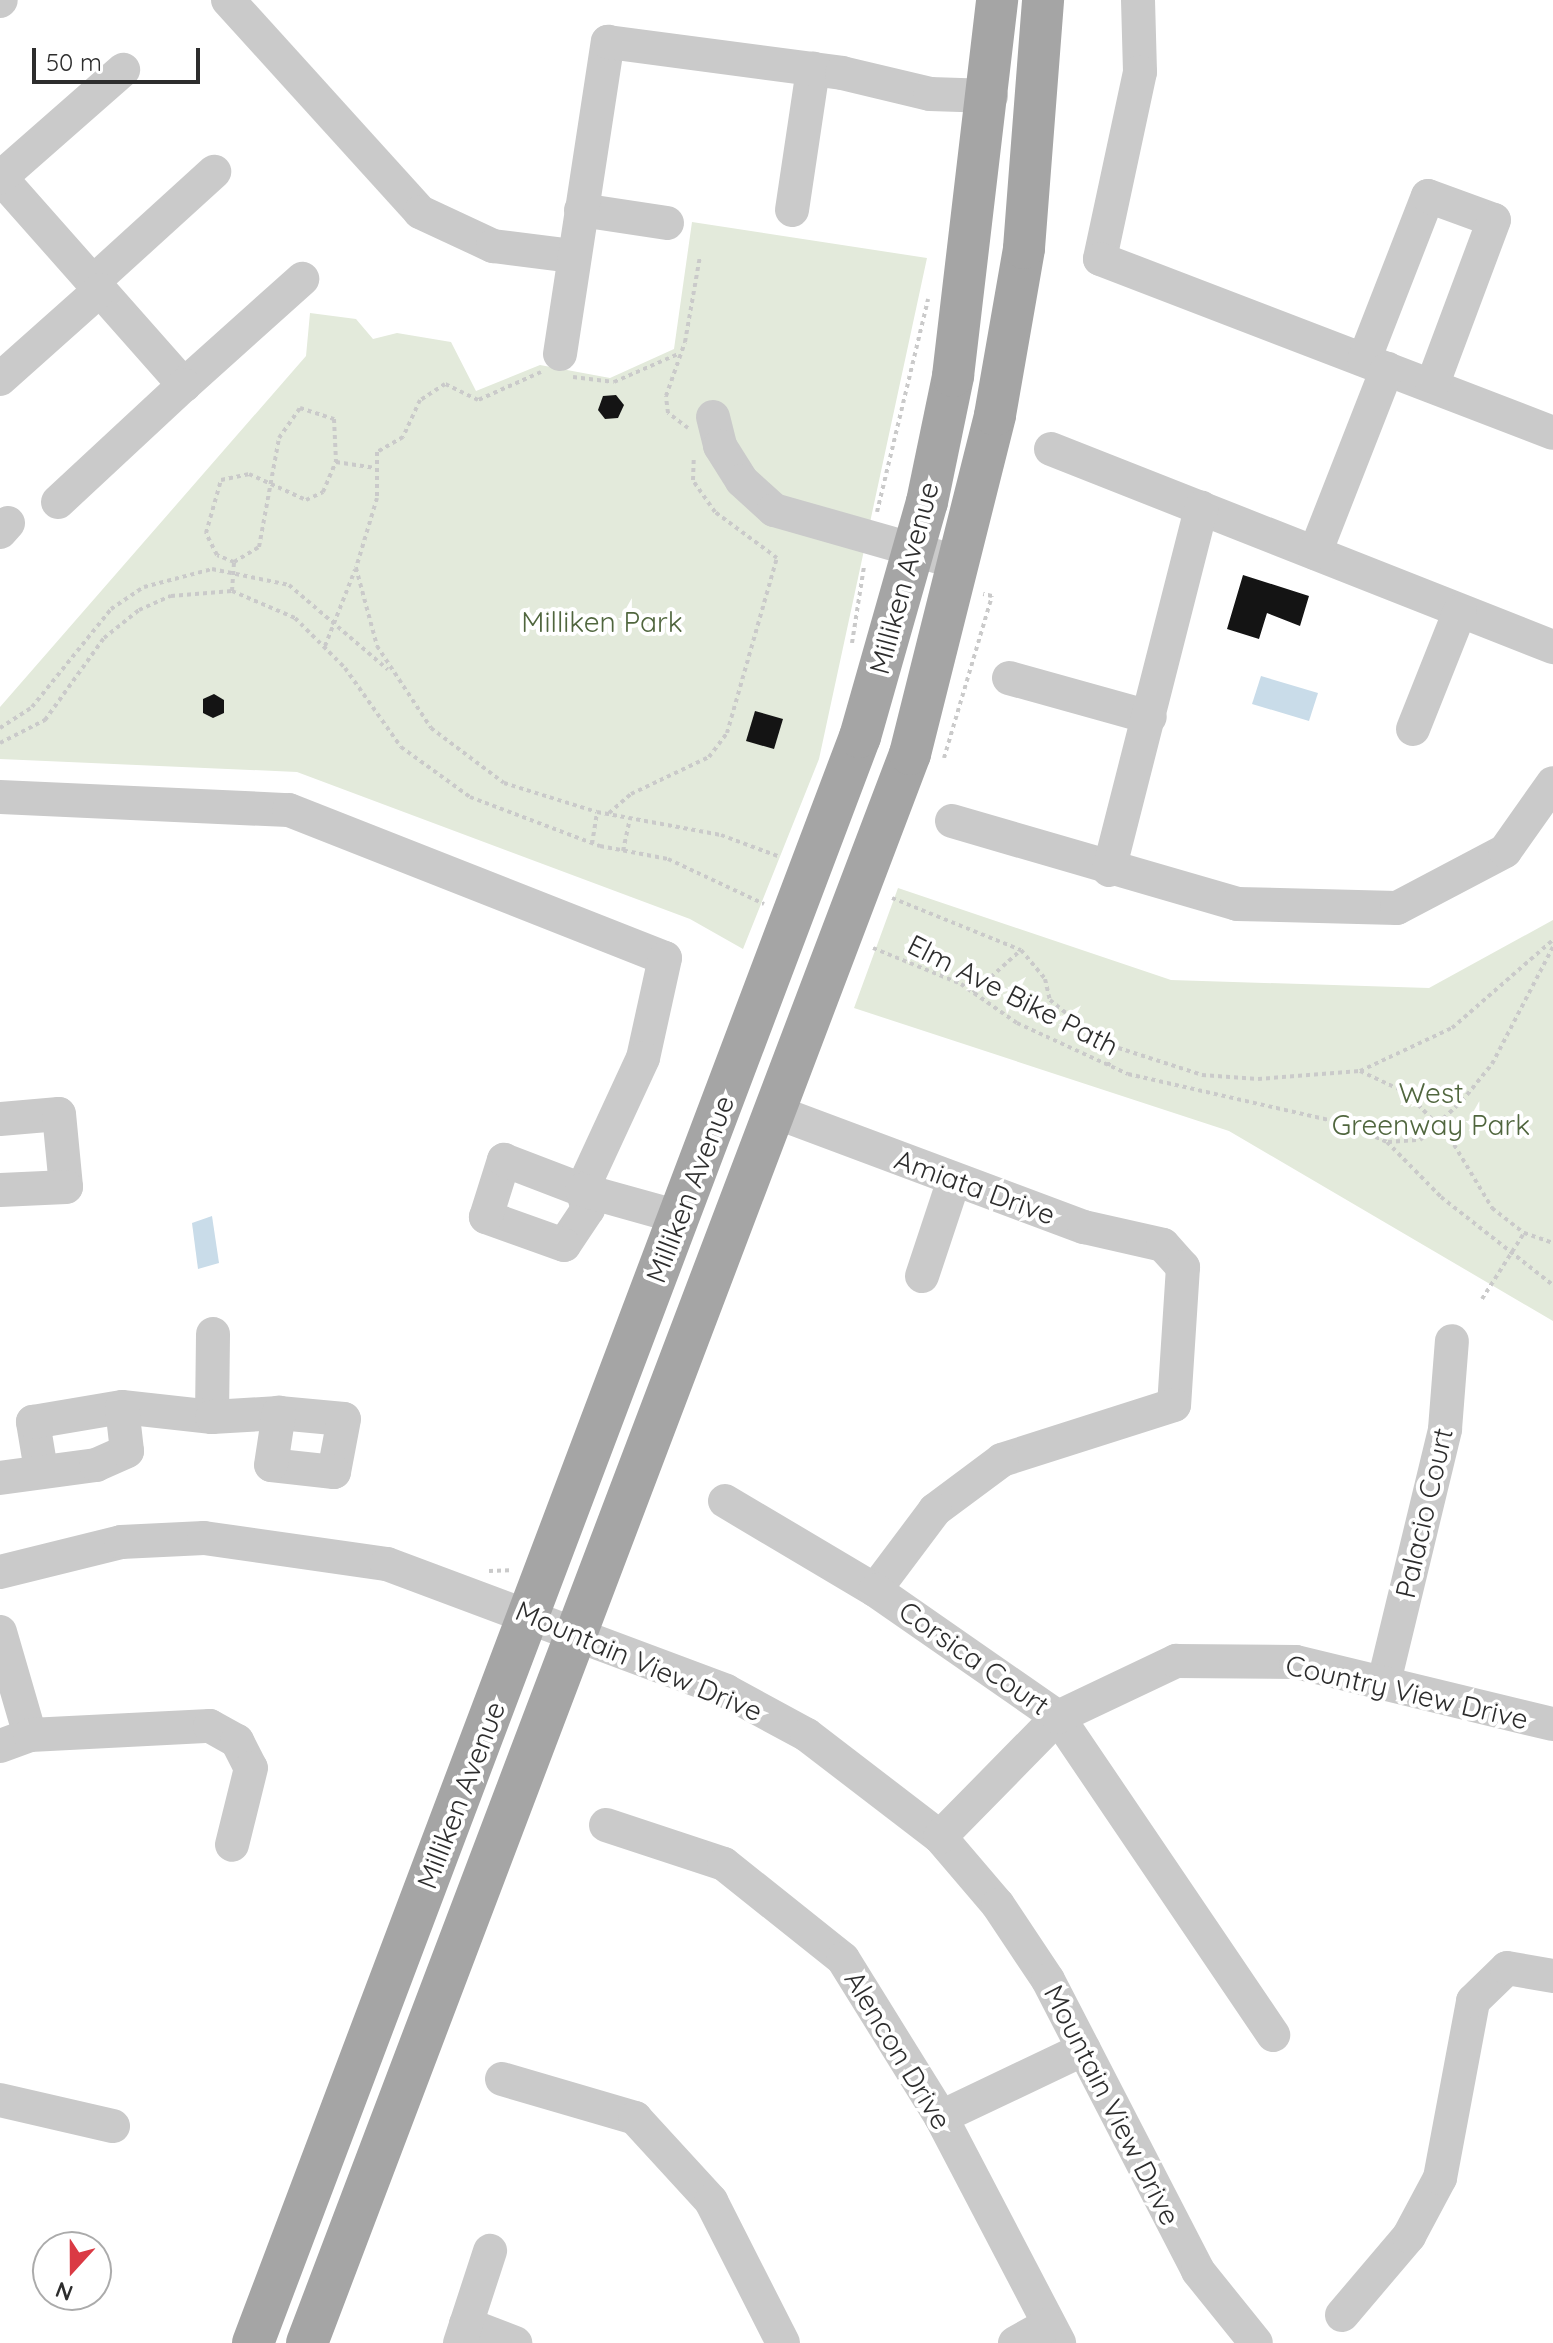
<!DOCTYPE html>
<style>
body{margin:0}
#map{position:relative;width:1553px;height:2343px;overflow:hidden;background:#fff;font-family:Quicksand,sans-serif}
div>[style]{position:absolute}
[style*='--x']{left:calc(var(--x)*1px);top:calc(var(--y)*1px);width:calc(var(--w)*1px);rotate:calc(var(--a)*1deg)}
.green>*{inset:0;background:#e3eadb}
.water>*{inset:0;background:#c9dce9}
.building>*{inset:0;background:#141414}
.path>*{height:4px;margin-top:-2px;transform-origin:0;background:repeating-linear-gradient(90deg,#cacaca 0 4px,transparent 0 8px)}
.minor>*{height:34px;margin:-17px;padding:0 17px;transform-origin:17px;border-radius:17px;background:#cacaca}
.major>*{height:42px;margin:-21px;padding:0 21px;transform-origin:21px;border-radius:21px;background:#a5a5a5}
span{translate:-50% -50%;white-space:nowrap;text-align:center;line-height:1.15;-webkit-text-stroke:8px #fff;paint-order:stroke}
.street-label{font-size:28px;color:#2d2d2d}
.park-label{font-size:28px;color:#50663e}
.north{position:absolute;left:32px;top:2231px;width:80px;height:80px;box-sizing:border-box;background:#fff;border:2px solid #ababab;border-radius:50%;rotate:201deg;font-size:22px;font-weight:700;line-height:32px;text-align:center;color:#2d2d2d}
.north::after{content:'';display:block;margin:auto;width:28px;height:36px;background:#da3a44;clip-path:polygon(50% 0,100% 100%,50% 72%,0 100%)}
.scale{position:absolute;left:32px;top:48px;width:168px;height:36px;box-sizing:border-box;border:4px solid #2d2d2d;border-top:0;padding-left:10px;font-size:24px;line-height:28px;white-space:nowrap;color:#2d2d2d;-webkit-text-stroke:6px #fff;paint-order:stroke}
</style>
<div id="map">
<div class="green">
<i style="clip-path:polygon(692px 222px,927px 258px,819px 759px,743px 949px,690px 919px,297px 772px,0 759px,0 707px,306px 356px,310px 313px,356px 319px,373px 339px,397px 333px,451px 342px,476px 391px,540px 365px,610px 378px,674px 349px)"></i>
<i style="clip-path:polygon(898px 888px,1171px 980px,1429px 988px,1553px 920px,1553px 1321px,1229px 1131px,854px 1008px)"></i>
</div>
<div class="water">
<i style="clip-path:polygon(1261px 676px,1318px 693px,1309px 721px,1252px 704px)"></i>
<i style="clip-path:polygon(212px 1216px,219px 1263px,198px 1269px,192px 1223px)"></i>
</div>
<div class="building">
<i style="clip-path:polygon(616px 395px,624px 405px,618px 418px,605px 419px,598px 410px,603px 396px)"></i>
<i style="clip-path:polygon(1243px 575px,1309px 596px,1300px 626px,1267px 613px,1259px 639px,1227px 629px)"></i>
<i style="clip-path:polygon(214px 694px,224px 700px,224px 713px,213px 718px,203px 713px,203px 699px)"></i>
<i style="clip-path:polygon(755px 711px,783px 719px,774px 749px,746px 741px)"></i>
</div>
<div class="path">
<i style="--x:541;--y:372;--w:69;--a:156"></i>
<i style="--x:478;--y:400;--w:37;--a:-154"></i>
<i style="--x:445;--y:384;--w:30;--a:147"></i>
<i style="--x:420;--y:400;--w:41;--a:114.7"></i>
<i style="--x:403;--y:437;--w:30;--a:150"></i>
<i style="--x:377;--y:452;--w:46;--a:90"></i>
<i style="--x:377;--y:498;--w:73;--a:106.7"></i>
<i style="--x:356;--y:568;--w:81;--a:74.9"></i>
<i style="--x:377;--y:646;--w:98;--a:56.6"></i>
<i style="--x:431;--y:728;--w:91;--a:37"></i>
<i style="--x:504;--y:783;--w:97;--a:17.3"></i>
<i style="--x:597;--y:812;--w:126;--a:10.5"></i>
<i style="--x:721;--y:835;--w:63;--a:20.4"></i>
<i style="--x:573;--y:377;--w:41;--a:7"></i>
<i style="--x:614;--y:382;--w:70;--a:-23.6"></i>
<i style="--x:688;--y:428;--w:25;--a:-143"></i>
<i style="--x:668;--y:413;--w:17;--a:-97"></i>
<i style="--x:666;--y:396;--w:57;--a:-70.6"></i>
<i style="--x:685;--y:342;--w:87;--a:-80.1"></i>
<i style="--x:877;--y:512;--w:219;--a:-76.5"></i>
<i style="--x:234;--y:562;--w:29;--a:-31"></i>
<i style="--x:259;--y:547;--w:111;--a:-79.6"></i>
<i style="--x:279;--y:438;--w:37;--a:-55"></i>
<i style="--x:300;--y:408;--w:36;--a:18"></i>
<i style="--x:334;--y:419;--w:43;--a:87.3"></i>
<i style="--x:232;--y:591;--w:29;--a:-86"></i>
<i style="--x:234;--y:562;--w:18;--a:-158"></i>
<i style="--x:217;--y:555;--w:25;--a:-117"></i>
<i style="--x:206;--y:533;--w:55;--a:-74.2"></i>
<i style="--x:221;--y:480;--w:29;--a:-12"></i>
<i style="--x:249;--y:474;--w:63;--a:24.5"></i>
<i style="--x:306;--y:500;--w:19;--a:-25"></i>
<i style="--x:323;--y:492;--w:33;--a:-67"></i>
<i style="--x:336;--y:462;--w:40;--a:8.5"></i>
<i style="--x:852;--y:643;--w:78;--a:-81.1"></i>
<i style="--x:325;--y:646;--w:82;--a:-68.5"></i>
<i style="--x:0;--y:728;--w:38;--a:-33"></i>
<i style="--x:32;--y:707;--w:126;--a:-51.1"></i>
<i style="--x:111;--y:609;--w:40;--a:-34"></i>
<i style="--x:144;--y:587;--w:70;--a:-14.8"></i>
<i style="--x:212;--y:569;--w:79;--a:11.7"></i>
<i style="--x:289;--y:585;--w:130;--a:40.6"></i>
<i style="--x:0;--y:743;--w:51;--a:-27.1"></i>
<i style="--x:45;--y:720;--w:101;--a:-54.3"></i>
<i style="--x:104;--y:638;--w:45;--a:-38.7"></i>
<i style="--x:139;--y:610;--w:35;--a:-24"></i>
<i style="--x:171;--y:596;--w:61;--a:-4.7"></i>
<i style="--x:232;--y:591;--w:69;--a:23.2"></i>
<i style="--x:295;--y:618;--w:71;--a:45"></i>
<i style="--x:345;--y:668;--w:97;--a:54.7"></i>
<i style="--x:401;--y:747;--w:85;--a:35.9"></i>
<i style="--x:470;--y:797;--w:139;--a:20.7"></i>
<i style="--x:600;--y:846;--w:69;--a:10.8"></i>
<i style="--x:668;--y:859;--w:106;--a:25.1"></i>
<i style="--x:944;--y:758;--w:169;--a:-73.5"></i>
<i style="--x:992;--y:596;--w:9;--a:-167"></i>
<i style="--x:609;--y:813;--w:29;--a:-41"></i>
<i style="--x:631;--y:794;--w:86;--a:-25.4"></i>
<i style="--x:709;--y:757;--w:30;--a:-53"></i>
<i style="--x:727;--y:733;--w:182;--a:-74.1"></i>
<i style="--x:777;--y:558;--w:77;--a:-143.4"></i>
<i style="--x:715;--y:512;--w:39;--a:-125"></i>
<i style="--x:693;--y:480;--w:24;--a:-88"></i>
<i style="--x:592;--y:844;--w:32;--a:-81"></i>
<i style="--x:623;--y:851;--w:34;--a:-78"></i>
<i style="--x:892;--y:898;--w:139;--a:22"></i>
<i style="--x:1021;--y:950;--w:38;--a:50"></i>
<i style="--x:1045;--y:979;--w:22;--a:77"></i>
<i style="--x:1050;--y:1000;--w:68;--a:39.1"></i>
<i style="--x:1103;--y:1043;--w:104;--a:17.9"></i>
<i style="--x:1202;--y:1075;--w:56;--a:4.1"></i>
<i style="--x:1258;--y:1079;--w:102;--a:-4.5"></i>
<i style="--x:1360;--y:1071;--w:52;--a:25.1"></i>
<i style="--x:1407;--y:1093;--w:62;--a:46.3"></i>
<i style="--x:1450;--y:1138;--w:82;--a:59"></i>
<i style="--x:1492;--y:1208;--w:41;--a:38"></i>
<i style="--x:1524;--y:1233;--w:31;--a:19"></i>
<i style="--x:873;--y:948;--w:95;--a:22.2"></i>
<i style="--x:961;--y:984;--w:68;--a:34.9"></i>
<i style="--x:1017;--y:1023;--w:122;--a:24.7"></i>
<i style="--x:1128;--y:1074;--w:224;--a:12.9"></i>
<i style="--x:1346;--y:1124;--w:45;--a:23.7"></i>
<i style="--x:1387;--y:1142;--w:77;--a:45.5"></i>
<i style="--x:1441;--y:1197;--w:142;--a:38.2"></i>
<i style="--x:973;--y:993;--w:64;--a:-41.9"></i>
<i style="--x:1108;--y:1066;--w:20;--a:-70"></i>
<i style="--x:1360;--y:1071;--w:102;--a:-25.1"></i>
<i style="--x:1452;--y:1028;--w:134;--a:-41.1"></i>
<i style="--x:1388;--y:1142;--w:32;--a:-4"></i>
<i style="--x:1420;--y:1140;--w:57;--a:-42.9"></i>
<i style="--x:1462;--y:1101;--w:48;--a:-51"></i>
<i style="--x:1492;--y:1064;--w:132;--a:-62.5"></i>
<i style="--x:1482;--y:1299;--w:78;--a:-57.5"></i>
<i style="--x:489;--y:1571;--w:23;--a:-2"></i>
</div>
<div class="minor">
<i style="--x:228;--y:0;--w:286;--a:47.8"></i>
<i style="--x:420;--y:212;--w:81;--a:25"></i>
<i style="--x:493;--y:246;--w:81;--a:7.1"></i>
<i style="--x:1138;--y:0;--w:72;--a:88.4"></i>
<i style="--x:1140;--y:72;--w:191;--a:102.1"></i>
<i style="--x:1100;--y:259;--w:485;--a:21"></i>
<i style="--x:0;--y:1;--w:1;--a:-45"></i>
<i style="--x:0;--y:177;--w:278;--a:48.5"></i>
<i style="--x:184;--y:385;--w:159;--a:-41.9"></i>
<i style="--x:0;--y:178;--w:164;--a:-41.3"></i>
<i style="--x:581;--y:210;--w:87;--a:8.6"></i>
<i style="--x:792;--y:210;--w:143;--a:-81.5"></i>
<i style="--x:93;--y:282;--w:164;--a:-42.3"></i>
<i style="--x:560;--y:354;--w:316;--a:-81.3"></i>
<i style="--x:608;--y:42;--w:236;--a:7.5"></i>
<i style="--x:842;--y:73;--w:90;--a:13.4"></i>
<i style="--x:930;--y:94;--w:61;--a:1.9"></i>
<i style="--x:1364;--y:360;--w:176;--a:-68.7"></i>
<i style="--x:1428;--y:196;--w:70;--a:20"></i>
<i style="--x:1494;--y:220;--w:177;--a:110.5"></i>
<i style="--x:0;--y:379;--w:134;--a:-41.7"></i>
<i style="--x:713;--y:417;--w:30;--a:76"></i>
<i style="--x:720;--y:446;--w:41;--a:57.8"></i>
<i style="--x:742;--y:481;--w:43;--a:42.2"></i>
<i style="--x:774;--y:510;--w:193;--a:15.9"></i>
<i style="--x:1051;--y:449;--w:540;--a:21.53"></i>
<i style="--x:58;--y:502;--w:172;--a:-42.9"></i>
<i style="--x:0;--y:532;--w:12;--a:-48"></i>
<i style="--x:1315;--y:553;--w:198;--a:-68.6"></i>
<i style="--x:1009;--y:678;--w:146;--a:15.5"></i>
<i style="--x:1413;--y:729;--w:127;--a:-68.3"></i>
<i style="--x:0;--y:797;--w:289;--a:2.6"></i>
<i style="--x:289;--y:810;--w:404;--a:21.5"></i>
<i style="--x:665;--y:958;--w:102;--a:102.4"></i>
<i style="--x:643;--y:1058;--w:145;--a:114.8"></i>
<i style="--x:582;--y:1190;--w:20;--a:72"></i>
<i style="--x:588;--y:1209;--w:43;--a:123.7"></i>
<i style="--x:564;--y:1245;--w:83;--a:-160.3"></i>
<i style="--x:486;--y:1217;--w:60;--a:-72.5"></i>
<i style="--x:504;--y:1160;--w:84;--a:21"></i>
<i style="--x:582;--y:1190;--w:101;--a:15.6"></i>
<i style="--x:952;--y:821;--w:297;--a:16.2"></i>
<i style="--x:1237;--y:904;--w:160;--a:1.4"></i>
<i style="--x:1397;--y:908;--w:122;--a:-27.8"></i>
<i style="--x:1505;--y:851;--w:83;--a:-54.8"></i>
<i style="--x:1109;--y:870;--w:374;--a:-75.7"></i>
<i style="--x:776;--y:1112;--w:329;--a:20.5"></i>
<i style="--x:1084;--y:1227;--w:81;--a:12.8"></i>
<i style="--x:1163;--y:1245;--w:30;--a:48"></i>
<i style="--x:1183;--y:1267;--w:138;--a:93.7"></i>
<i style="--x:1174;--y:1405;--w:181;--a:162.3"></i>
<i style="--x:1002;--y:1460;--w:84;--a:143.3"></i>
<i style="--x:935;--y:1510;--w:100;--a:126.9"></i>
<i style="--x:0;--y:1119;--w:59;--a:-4.8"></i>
<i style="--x:59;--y:1114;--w:73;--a:84.5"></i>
<i style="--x:66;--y:1187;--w:66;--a:177.4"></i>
<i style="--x:922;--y:1276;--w:101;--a:-71.6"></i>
<i style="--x:212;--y:1417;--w:83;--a:-89.3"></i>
<i style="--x:41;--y:1470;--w:49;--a:-99.5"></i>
<i style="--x:33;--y:1422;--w:90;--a:-9.6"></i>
<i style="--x:122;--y:1407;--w:91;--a:6.3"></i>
<i style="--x:212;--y:1417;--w:67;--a:-3.4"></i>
<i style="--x:279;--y:1413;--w:65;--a:5.3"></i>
<i style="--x:344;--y:1419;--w:54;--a:100.7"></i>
<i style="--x:334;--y:1472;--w:63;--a:-173.7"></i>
<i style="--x:271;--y:1465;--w:53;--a:-81.3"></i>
<i style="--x:0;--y:1478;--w:97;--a:-7.7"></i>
<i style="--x:96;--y:1465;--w:34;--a:-24"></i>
<i style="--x:127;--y:1451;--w:44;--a:-96.5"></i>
<i style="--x:725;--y:1501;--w:174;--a:30.7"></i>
<i style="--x:875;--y:1590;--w:223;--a:34.8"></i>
<i style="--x:1058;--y:1717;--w:384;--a:55.9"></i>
<i style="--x:0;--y:1572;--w:125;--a:-13.9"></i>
<i style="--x:121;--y:1542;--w:83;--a:-2.8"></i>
<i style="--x:204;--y:1538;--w:185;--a:8.1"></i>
<i style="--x:387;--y:1564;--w:362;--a:20.5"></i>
<i style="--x:726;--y:1691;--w:92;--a:28.5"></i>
<i style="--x:807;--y:1735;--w:168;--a:37.5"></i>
<i style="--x:940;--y:1837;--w:89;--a:49.5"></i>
<i style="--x:998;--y:1905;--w:90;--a:56.3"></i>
<i style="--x:1048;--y:1980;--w:327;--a:62.7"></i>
<i style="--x:1198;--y:2271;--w:92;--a:51.1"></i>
<i style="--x:0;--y:1632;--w:107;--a:73.8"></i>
<i style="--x:1384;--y:1682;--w:260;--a:-76.4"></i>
<i style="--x:1445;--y:1429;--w:88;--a:-85.5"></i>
<i style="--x:0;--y:1746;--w:32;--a:-20"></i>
<i style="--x:30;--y:1735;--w:180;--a:-2.9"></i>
<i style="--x:210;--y:1726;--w:31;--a:29"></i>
<i style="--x:237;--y:1741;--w:30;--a:63"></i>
<i style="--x:251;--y:1768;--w:79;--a:103.9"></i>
<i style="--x:606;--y:1825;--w:124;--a:18.3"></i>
<i style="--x:724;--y:1864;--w:152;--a:38.6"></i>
<i style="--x:843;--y:1959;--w:186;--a:58.2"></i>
<i style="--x:941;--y:2117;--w:255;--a:62.4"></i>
<i style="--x:940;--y:1837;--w:168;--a:-45.5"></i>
<i style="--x:1058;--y:1717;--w:131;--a:-25.4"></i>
<i style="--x:1176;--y:1661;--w:120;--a:0.5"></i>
<i style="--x:1296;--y:1662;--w:264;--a:13.6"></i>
<i style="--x:502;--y:2079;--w:139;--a:16.3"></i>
<i style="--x:635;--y:2118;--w:113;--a:47.5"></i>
<i style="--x:711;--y:2201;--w:159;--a:63.1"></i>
<i style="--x:0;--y:2100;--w:116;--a:13"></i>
<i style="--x:941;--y:2117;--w:158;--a:-25.4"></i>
<i style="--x:1342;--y:2315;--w:104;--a:-49.7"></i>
<i style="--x:1409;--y:2236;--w:66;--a:-61.9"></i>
<i style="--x:1440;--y:2178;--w:180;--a:-79.4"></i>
<i style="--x:1473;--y:2001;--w:47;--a:-44.1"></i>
<i style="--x:1507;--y:1968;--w:47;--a:9.9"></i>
<i style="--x:466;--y:2324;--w:53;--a:21.2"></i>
<i style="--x:460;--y:2343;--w:97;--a:-71.9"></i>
<i style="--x:1015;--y:2343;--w:37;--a:-29"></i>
</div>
<div class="major">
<i style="--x:253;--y:2343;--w:1717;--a:-69.3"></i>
<i style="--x:860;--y:737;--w:244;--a:-74.1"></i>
<i style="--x:927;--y:502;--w:129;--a:-78.3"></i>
<i style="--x:953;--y:376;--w:379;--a:-83.3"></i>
<i style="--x:307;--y:2343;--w:1700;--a:-69.22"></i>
<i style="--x:910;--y:754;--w:349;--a:-75.9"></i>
<i style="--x:995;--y:415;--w:169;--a:-80.1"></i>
<i style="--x:1024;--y:248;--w:249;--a:-85.6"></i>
</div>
<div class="street-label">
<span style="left:904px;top:578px;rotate:-75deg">Milliken Avenue</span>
<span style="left:1013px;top:995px;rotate:27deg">Elm Ave Bike Path</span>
<span style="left:975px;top:1187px;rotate:20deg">Amiata Drive</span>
<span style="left:690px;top:1189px;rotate:-69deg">Milliken Avenue</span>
<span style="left:1424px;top:1513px;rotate:-77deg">Palacio Court</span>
<span style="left:974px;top:1658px;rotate:35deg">Corsica Court</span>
<span style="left:639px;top:1661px;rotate:23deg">Mountain View Drive</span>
<span style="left:1407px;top:1692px;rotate:13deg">Country View Drive</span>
<span style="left:461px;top:1795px;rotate:-69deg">Milliken Avenue</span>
<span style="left:898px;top:2050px;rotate:59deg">Alencon Drive</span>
<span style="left:1112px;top:2105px;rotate:63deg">Mountain View Drive</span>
</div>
<div class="park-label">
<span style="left:602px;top:622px">Milliken Park</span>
<span style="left:1431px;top:1109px">West<br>Greenway Park</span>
</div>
<div class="north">N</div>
<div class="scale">50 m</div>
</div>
